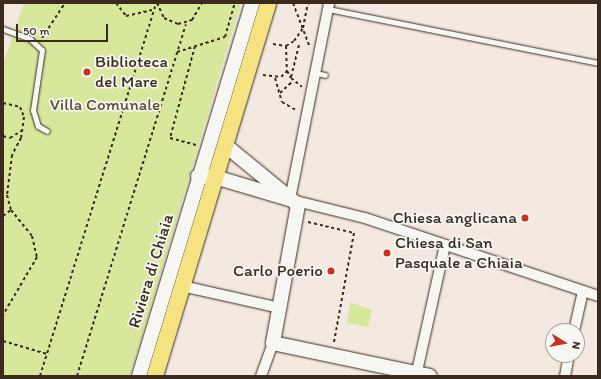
<!DOCTYPE html>
<style>
body{margin:0}
#map{position:relative;width:601px;height:379px;overflow:hidden;background:#f3e9e0;font-family:Itim,sans-serif}
div>[style]{position:absolute}
[style*='--x']{left:calc(var(--x)*1px);top:calc(var(--y)*1px);width:calc(var(--w)*1px);rotate:calc(var(--a)*1deg)}
.green>*{inset:0;background:#d7e79b}
.path>*{height:2px;margin-top:-1px;transform-origin:0;background:repeating-linear-gradient(90deg,#3b2a1e 0 3px,transparent 0 6px)}
.roads{filter:drop-shadow(0 0 1px #3b2a1e) drop-shadow(0 0 1px #3b2a1e)}
.lane>*{height:5px;margin:-2.5px;padding:0 2.5px;transform-origin:2.5px;border-radius:2.5px;background:#f6f6f2}
.street>*{height:10px;margin:-5px;padding:0 5px;transform-origin:5px;border-radius:5px;background:#f6f6f2}
.secondary>*{height:14px;margin:-7px;padding:0 7px;transform-origin:7px;border-radius:7px;background:#f6f6f2}
.primary>*{height:16px;margin:-8px;padding:0 8px;transform-origin:8px;border-radius:8px;background:#f5e382}
.dots>*{width:11px;height:11px;translate:-50% -50%;box-sizing:border-box;border:2px solid #f6f6f2;border-radius:50%}
span{translate:-50% -50%;white-space:nowrap;text-align:center;line-height:1.15;-webkit-text-stroke:3.5px #f6f6f2;paint-order:stroke}
.poi-label{font-size:17px;color:#3b2a1e}
.left{translate:0 -50%;text-align:left}
.right{translate:-100% -50%;text-align:right}
.park-label{font-size:17px;color:#5a5037}
.street-label{font-size:17px;color:#3b2a1e}
.frame{position:absolute;inset:0;border:4px solid #3b2a1e;pointer-events:none}
.north{position:absolute;left:545px;top:323px;width:40px;height:40px;box-sizing:border-box;background:#f6f6f2;border:1px solid #aba49d;border-radius:50%;rotate:101deg;font-size:11px;font-weight:700;line-height:16px;text-align:center;color:#3b2a1e}
.north::after{content:'';display:block;margin:auto;width:14px;height:18px;background:#c8321e;clip-path:polygon(50% 0,100% 100%,50% 72%,0 100%)}
.scale{position:absolute;left:16px;top:24px;width:92px;height:18px;box-sizing:border-box;border:2px solid #3b2a1e;border-top:0;padding-left:5px;font-size:12px;line-height:14px;white-space:nowrap;color:#3b2a1e;-webkit-text-stroke:3px #f6f6f2;paint-order:stroke}
</style>
<div id="map">
<div class="green">
<i style="clip-path:polygon(24px 3px,241px 3px,130px 376px,3px 376px,3px 64px)"></i>
<i style="clip-path:polygon(350px 302px,372px 310px,368px 327px,347px 323px)"></i>
</div>
<div class="path">
<i style="--x:116;--y:3;--w:16;--a:52"></i>
<i style="--x:126;--y:16;--w:28;--a:-13"></i>
<i style="--x:157;--y:3;--w:17;--a:65"></i>
<i style="--x:164;--y:18;--w:15;--a:23"></i>
<i style="--x:178;--y:24;--w:15;--a:-16"></i>
<i style="--x:192;--y:20;--w:20;--a:-60"></i>
<i style="--x:293;--y:3;--w:45;--a:69.1"></i>
<i style="--x:42;--y:38;--w:42;--a:-56.7"></i>
<i style="--x:273;--y:44;--w:13;--a:9"></i>
<i style="--x:286;--y:46;--w:9;--a:-32"></i>
<i style="--x:294;--y:41;--w:16;--a:-55"></i>
<i style="--x:303;--y:28;--w:25;--a:-79"></i>
<i style="--x:299;--y:45;--w:34;--a:104"></i>
<i style="--x:291;--y:78;--w:14;--a:39"></i>
<i style="--x:195;--y:46;--w:95;--a:105.2"></i>
<i style="--x:170;--y:138;--w:27;--a:15"></i>
<i style="--x:286;--y:46;--w:25;--a:88"></i>
<i style="--x:287;--y:71;--w:8;--a:60"></i>
<i style="--x:177;--y:52;--w:50;--a:-17.4"></i>
<i style="--x:225;--y:37;--w:35;--a:-74"></i>
<i style="--x:263;--y:75;--w:18;--a:6"></i>
<i style="--x:281;--y:77;--w:8;--a:-45"></i>
<i style="--x:275;--y:78;--w:25;--a:74"></i>
<i style="--x:282;--y:102;--w:16;--a:30"></i>
<i style="--x:280;--y:93;--w:18;--a:-43"></i>
<i style="--x:3;--y:103;--w:17;--a:13"></i>
<i style="--x:20;--y:107;--w:11;--a:68"></i>
<i style="--x:24;--y:117;--w:21;--a:98"></i>
<i style="--x:21;--y:138;--w:19;--a:118"></i>
<i style="--x:12;--y:155;--w:40;--a:97.1"></i>
<i style="--x:7;--y:195;--w:16;--a:75"></i>
<i style="--x:11;--y:210;--w:33;--a:51"></i>
<i style="--x:32;--y:236;--w:22;--a:77"></i>
<i style="--x:37;--y:257;--w:67;--a:120.4"></i>
<i style="--x:3;--y:136;--w:7;--a:16"></i>
<i style="--x:10;--y:138;--w:13;--a:-32"></i>
<i style="--x:3;--y:216;--w:10;--a:-37"></i>
<i style="--x:308;--y:222;--w:47;--a:13.4"></i>
<i style="--x:354;--y:233;--w:111;--a:100.4"></i>
<i style="--x:3;--y:341;--w:46;--a:16.5"></i>
<i style="--x:40;--y:376;--w:391;--a:-72.7"></i>
<i style="--x:77;--y:376;--w:368;--a:-72.8"></i>
</div>
<div class="roads">
<div class="lane">
<i style="--x:328;--y:9;--w:275;--a:11.3"></i>
<i style="--x:3;--y:29;--w:29;--a:20"></i>
<i style="--x:30;--y:39;--w:16;--a:43"></i>
<i style="--x:42;--y:50;--w:61;--a:98.5"></i>
<i style="--x:33;--y:110;--w:17;--a:73"></i>
<i style="--x:38;--y:126;--w:10;--a:29"></i>
<i style="--x:315;--y:73;--w:10;--a:11"></i>
</div>
<div class="street">
<i style="--x:290;--y:199;--w:200;--a:-78.7"></i>
<i style="--x:292;--y:200;--w:75;--a:13.9"></i>
<i style="--x:365;--y:218;--w:246;--a:18.5"></i>
<i style="--x:182;--y:286;--w:100;--a:12.7"></i>
<i style="--x:574;--y:331;--w:41;--a:-77.3"></i>
<i style="--x:261;--y:376;--w:35;--a:-70"></i>
<i style="--x:416;--y:376;--w:134;--a:-77.5"></i>
<i style="--x:565;--y:376;--w:21;--a:-79"></i>
</div>
<div class="secondary">
<i style="--x:225;--y:145;--w:80;--a:39.4"></i>
<i style="--x:198;--y:176;--w:17;--a:3"></i>
<i style="--x:215;--y:177;--w:80;--a:16.6"></i>
<i style="--x:292;--y:200;--w:8;--a:40"></i>
<i style="--x:298;--y:205;--w:140;--a:100.3"></i>
<i style="--x:273;--y:343;--w:160;--a:11.9"></i>
<i style="--x:139;--y:376;--w:390;--a:-73.1"></i>
</div>
<div class="primary">
<i style="--x:155;--y:376;--w:390;--a:-73.1"></i>
</div>
</div>
<div class="dots">
<i style="left:87px;top:72px;background:#c8321e"></i>
<i style="left:525px;top:218px;background:#c8321e"></i>
<i style="left:387px;top:253px;background:#c8321e"></i>
<i style="left:331px;top:271px;background:#c8321e"></i>
</div>
<div class="poi-label">
<span class="left" style="left:95px;top:72px">Biblioteca<br>del Mare</span>
<span class="right" style="left:517px;top:218px">Chiesa anglicana</span>
<span class="left" style="left:395px;top:253px">Chiesa di San<br>Pasquale a Chiaia</span>
<span class="right" style="left:323px;top:271px">Carlo Poerio</span>
</div>
<div class="park-label">
<span style="left:105px;top:105px">Villa Comunale</span>
</div>
<div class="street-label">
<span style="left:151px;top:271px;rotate:-73deg">Riviera di Chiaia</span>
</div>
<div class="frame"></div>
<div class="north">N</div>
<div class="scale">50 m</div>
</div>
